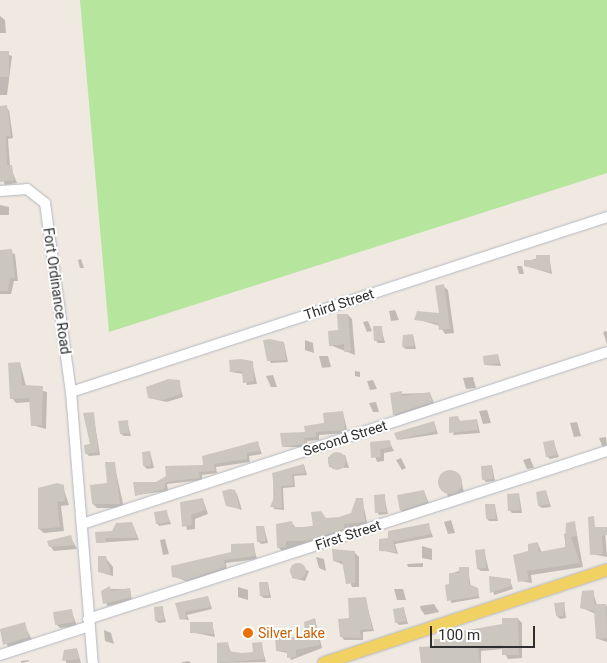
<!DOCTYPE html>
<style>
body{margin:0}
#map{position:relative;width:607px;height:663px;overflow:hidden;background:#efe9e1;font-family:Roboto,sans-serif}
div>[style]{position:absolute}
[style*='--x']{left:calc(var(--x)*1px);top:calc(var(--y)*1px);width:calc(var(--w)*1px);rotate:calc(var(--a)*1deg)}
.green>*{inset:0;background:#b6e59e}
.shadow>*{inset:0;background:#0003}
.building>*{inset:0;background:#cbc7bf}
.round{border-radius:50%}
.roads{filter:drop-shadow(0 0 1px #b4b7c1) drop-shadow(0 0 1px #b4b7c1)}
.minor>*{height:10px;margin:-5px;padding:0 5px;transform-origin:5px;border-radius:5px;background:#fff}
.major>*{height:12px;margin:-6px;padding:0 6px;transform-origin:6px;border-radius:6px;background:#f2d163}
.dots>*{width:14px;height:14px;translate:-50% -50%;box-sizing:border-box;border:2px solid #fff;border-radius:50%}
span{translate:-50% -50%;white-space:nowrap;text-align:center;line-height:1.15;-webkit-text-stroke:4px #fff;paint-order:stroke}
.street-label{font-size:14px;color:#2e2e2e}
.food-label{font-size:14px;color:#c56008}
.left{translate:0 -50%;text-align:left}
.scale{position:absolute;left:430px;top:626px;width:105px;height:22px;box-sizing:border-box;border:2px solid #2e2e2e;border-top:0;padding-left:6px;font-size:15px;line-height:18px;white-space:nowrap;color:#2e2e2e;-webkit-text-stroke:4px #fff;paint-order:stroke}
</style>
<div id="map">
<div class="green">
<i style="clip-path:polygon(80px 0,607px 0,607px 173px,109px 332px)"></i>
</div>
<div class="shadow">
<i style="clip-path:polygon(0 16px,5px 20px,6px 33px,0 33px)"></i>
<i style="clip-path:polygon(0 52px,12px 56px,7px 95px,0 95px)"></i>
<i style="clip-path:polygon(0 107px,9px 110px,13px 138px,8px 139px,10px 166px,17px 183px,5px 185px,0 172px)"></i>
<i style="clip-path:polygon(0 205px,9px 207px,9px 215px,0 215px)"></i>
<i style="clip-path:polygon(0 250px,15px 254px,18px 281px,14px 281px,11px 294px,0 294px)"></i>
<i style="clip-path:polygon(549px 256px,552px 274px,526px 266px,526px 261px)"></i>
<i style="clip-path:polygon(81px 259px,84px 268px,80px 268px,78px 260px)"></i>
<i style="clip-path:polygon(517px 266px,522px 266px,524px 274px,519px 274px)"></i>
<i style="clip-path:polygon(443px 286px,448px 290px,454px 333px,445px 334px,440px 326px,416px 319px,440px 314px)"></i>
<i style="clip-path:polygon(395px 310px,399px 320px,391px 321px,389px 311px)"></i>
<i style="clip-path:polygon(348px 315px,352px 319px,355px 355px,330px 345px)"></i>
<i style="clip-path:polygon(368px 321px,372px 331px,367px 332px,363px 322px)"></i>
<i style="clip-path:polygon(381px 327px,385px 343px,378px 343px,375px 340px)"></i>
<i style="clip-path:polygon(607px 331px,607px 344px,603px 332px)"></i>
<i style="clip-path:polygon(413px 335px,416px 349px,406px 349px,403px 347px)"></i>
<i style="clip-path:polygon(305px 340px,313px 343px,314px 353px,305px 350px)"></i>
<i style="clip-path:polygon(284px 343px,288px 362px,271px 363px,269px 360px)"></i>
<i style="clip-path:polygon(498px 355px,501px 366px,485px 365px)"></i>
<i style="clip-path:polygon(319px 356px,328px 356px,331px 367px,322px 368px)"></i>
<i style="clip-path:polygon(252px 362px,257px 384px,247px 385px,243px 374px,231px 372px)"></i>
<i style="clip-path:polygon(20px 363px,26px 386px,47px 392px,46px 429px,32px 425px,31px 402px,16px 403px,12px 398px)"></i>
<i style="clip-path:polygon(355px 371px,360px 372px,360px 377px,355px 376px)"></i>
<i style="clip-path:polygon(273px 375px,277px 387px,271px 387px,266px 376px)"></i>
<i style="clip-path:polygon(473px 377px,476px 388px,466px 389px,463px 378px)"></i>
<i style="clip-path:polygon(373px 380px,377px 389px,370px 390px,367px 381px)"></i>
<i style="clip-path:polygon(179px 382px,183px 397px,167px 402px,149px 398px)"></i>
<i style="clip-path:polygon(430px 393px,435px 406px,398px 418px,394px 414px,391px 394px)"></i>
<i style="clip-path:polygon(376px 402px,379px 412px,373px 412px,369px 403px)"></i>
<i style="clip-path:polygon(487px 410px,491px 423px,483px 424px,479px 411px)"></i>
<i style="clip-path:polygon(93px 413px,100px 455px,89px 456px,86px 453px,92px 445px)"></i>
<i style="clip-path:polygon(343px 413px,348px 433px,319px 435px,319px 440px,307px 441px,308px 447px,283px 447px)"></i>
<i style="clip-path:polygon(458px 418px,461px 422px,477px 420px,480px 433px,453px 435px)"></i>
<i style="clip-path:polygon(127px 421px,131px 436px,124px 436px,121px 434px)"></i>
<i style="clip-path:polygon(577px 422px,581px 436px,574px 437px,570px 423px)"></i>
<i style="clip-path:polygon(434px 423px,438px 434px,398px 440px)"></i>
<i style="clip-path:polygon(606px 437px,607px 447px,603px 448px,599px 438px)"></i>
<i style="clip-path:polygon(389px 441px,394px 451px,384px 453px,384px 461px,377px 462px,371px 443px)"></i>
<i style="clip-path:polygon(553px 441px,559px 457px,550px 459px,547px 456px)"></i>
<i style="clip-path:polygon(258px 443px,262px 454px,249px 456px,250px 462px,216px 467px,217px 473px,202px 475px,202px 480px,167px 484px,168px 491px,136px 495px)"></i>
<i style="clip-path:polygon(150px 452px,154px 468px,147px 469px,144px 466px)"></i>
<i style="clip-path:polygon(345px 455px,349px 468px,329px 467px,328px 457px)"></i>
<i style="clip-path:polygon(401px 458px,406px 468px,402px 470px,396px 460px)"></i>
<i style="clip-path:polygon(530px 458px,534px 468px,527px 469px,523px 460px)"></i>
<i style="clip-path:polygon(114px 463px,124px 508px,97px 508px,93px 504px,108px 484px)"></i>
<i style="clip-path:polygon(304px 465px,307px 475px,294px 476px,295px 487px,283px 488px,284px 510px,274px 509px,273px 474px)"></i>
<i style="clip-path:polygon(492px 466px,495px 481px,486px 482px,483px 479px)"></i>
<i style="clip-path:polygon(441px 473px,461px 479px,464px 493px,448px 497px)"></i>
<i style="clip-path:polygon(63px 487px,69px 505px,61px 506px,64px 531px,44px 533px,39px 529px)"></i>
<i style="clip-path:polygon(234px 491px,237px 494px,242px 510px,227px 505px)"></i>
<i style="clip-path:polygon(424px 491px,430px 506px,405px 514px,401px 510px)"></i>
<i style="clip-path:polygon(546px 491px,551px 507px,542px 508px,539px 506px)"></i>
<i style="clip-path:polygon(519px 494px,522px 513px,512px 513px,510px 511px)"></i>
<i style="clip-path:polygon(384px 495px,388px 514px,379px 515px,377px 512px)"></i>
<i style="clip-path:polygon(362px 499px,368px 526px,282px 551px,278px 547px,292px 523px,296px 528px,328px 524px,352px 514px)"></i>
<i style="clip-path:polygon(203px 500px,208px 514px,195px 519px,195px 529px,187px 530px,182px 503px)"></i>
<i style="clip-path:polygon(495px 506px,498px 521px,489px 521px,487px 519px)"></i>
<i style="clip-path:polygon(166px 511px,171px 524px,159px 526px,157px 523px)"></i>
<i style="clip-path:polygon(451px 520px,455px 533px,448px 534px,444px 522px)"></i>
<i style="clip-path:polygon(132px 523px,139px 540px,97px 543px,113px 532px)"></i>
<i style="clip-path:polygon(428px 524px,433px 537px,395px 544px,398px 554px,381px 550px,390px 539px)"></i>
<i style="clip-path:polygon(264px 527px,268px 543px,261px 544px,258px 541px)"></i>
<i style="clip-path:polygon(590px 529px,605px 532px,607px 557px,591px 554px)"></i>
<i style="clip-path:polygon(576px 530px,583px 567px,531px 575px,532px 583px,520px 581px,538px 544px,542px 553px,566px 548px,564px 534px)"></i>
<i style="clip-path:polygon(70px 536px,77px 549px,54px 551px,50px 546px)"></i>
<i style="clip-path:polygon(165px 539px,169px 554px,163px 555px,160px 540px)"></i>
<i style="clip-path:polygon(253px 544px,257px 559px,226px 563px,227px 570px,188px 582px,173px 576px)"></i>
<i style="clip-path:polygon(422px 546px,432px 549px,432px 560px,422px 558px)"></i>
<i style="clip-path:polygon(484px 550px,489px 571px,481px 571px,478px 569px)"></i>
<i style="clip-path:polygon(355px 553px,359px 557px,359px 587px,352px 587px,344px 565px,334px 561px)"></i>
<i style="clip-path:polygon(105px 557px,113px 567px,113px 576px,99px 572px)"></i>
<i style="clip-path:polygon(316px 557px,324px 559px,326px 571px,319px 568px)"></i>
<i style="clip-path:polygon(423px 563px,423px 567px,408px 567px,407px 564px)"></i>
<i style="clip-path:polygon(293px 566px,309px 571px,305px 581px,292px 578px)"></i>
<i style="clip-path:polygon(468px 568px,471px 588px,480px 598px,451px 603px,450px 574px)"></i>
<i style="clip-path:polygon(490px 578px,510px 580px,513px 589px,494px 595px)"></i>
<i style="clip-path:polygon(268px 583px,271px 598px,264px 598px,261px 596px)"></i>
<i style="clip-path:polygon(238px 587px,248px 590px,248px 600px,238px 597px)"></i>
<i style="clip-path:polygon(104px 589px,130px 589px,132px 601px,107px 606px)"></i>
<i style="clip-path:polygon(394px 589px,403px 589px,406px 600px,397px 600px)"></i>
<i style="clip-path:polygon(593px 592px,597px 605px,607px 606px,607px 642px,598px 639px,596px 614px,582px 608px)"></i>
<i style="clip-path:polygon(208px 597px,212px 609px,187px 615px,189px 620px,181px 619px,176px 604px)"></i>
<i style="clip-path:polygon(365px 598px,374px 631px,363px 632px,363px 640px,344px 640px,342px 637px)"></i>
<i style="clip-path:polygon(564px 603px,566px 618px,560px 619px,557px 616px)"></i>
<i style="clip-path:polygon(434px 604px,439px 612px,425px 615px,421px 610px,420px 606px)"></i>
<i style="clip-path:polygon(162px 608px,166px 622px,159px 623px,156px 621px)"></i>
<i style="clip-path:polygon(404px 609px,408px 624px,399px 625px,396px 622px)"></i>
<i style="clip-path:polygon(71px 610px,77px 626px,60px 628px,56px 624px)"></i>
<i style="clip-path:polygon(315px 619px,322px 648px,291px 660px,288px 653px,277px 651px,306px 634px)"></i>
<i style="clip-path:polygon(518px 619px,522px 623px,522px 658px,508px 659px,503px 649px,481px 651px,481px 663px,422px 663px,435px 647px)"></i>
<i style="clip-path:polygon(212px 623px,215px 637px,191px 632px)"></i>
<i style="clip-path:polygon(24px 624px,33px 642px,9px 649px,0 630px)"></i>
<i style="clip-path:polygon(104px 630px,111px 633px,114px 644px,105px 641px)"></i>
<i style="clip-path:polygon(218px 644px,228px 644px,231px 653px,254px 653px,261px 644px,266px 662px,219px 663px)"></i>
<i style="clip-path:polygon(77px 649px,81px 663px,66px 663px,65px 651px)"></i>
<i style="clip-path:polygon(21px 661px,28px 660px,30px 661px,21px 663px)"></i>
<i style="clip-path:polygon(189px 661px,191px 663px,182px 663px,182px 662px)"></i>
</div>
<div class="building">
<i style="clip-path:polygon(0 51px,9px 51px,9px 77px,0 77px)"></i>
<i style="clip-path:polygon(7px 105px,11px 136px,6px 136px,7px 165px,12px 165px,14px 180px,0 182px,0 106px)"></i>
<i style="clip-path:polygon(12px 249px,15px 278px,10px 278px,8px 291px,0 291px,0 250px)"></i>
<i style="clip-path:polygon(536px 255px,550px 255px,550px 272px,524px 266px,524px 260px,536px 260px)"></i>
<i style="clip-path:polygon(444px 284px,450px 329px,439px 330px,438px 323px,414px 320px,417px 311px,439px 313px,435px 286px)"></i>
<i style="clip-path:polygon(337px 314px,348px 314px,351px 351px,344px 352px,344px 344px,329px 346px,328px 331px,338px 330px)"></i>
<i style="clip-path:polygon(373px 326px,382px 326px,383px 340px,374px 341px)"></i>
<i style="clip-path:polygon(413px 334px,414px 346px,402px 347px,403px 335px)"></i>
<i style="clip-path:polygon(270px 339px,284px 342px,286px 360px,267px 361px,263px 340px)"></i>
<i style="clip-path:polygon(498px 354px,499px 363px,484px 365px,483px 356px)"></i>
<i style="clip-path:polygon(240px 359px,253px 361px,254px 381px,243px 383px,242px 371px,230px 372px,229px 360px)"></i>
<i style="clip-path:polygon(20px 362px,22px 385px,43px 386px,42px 425px,31px 426px,29px 398px,10px 399px,8px 363px)"></i>
<i style="clip-path:polygon(168px 379px,180px 380px,181px 394px,163px 400px,148px 398px,146px 387px)"></i>
<i style="clip-path:polygon(402px 391px,402px 396px,430px 392px,432px 402px,393px 415px,390px 393px)"></i>
<i style="clip-path:polygon(343px 411px,345px 430px,316px 432px,316px 437px,304px 438px,305px 444px,282px 447px,280px 433px,305px 432px,304px 426px,324px 423px,323px 413px)"></i>
<i style="clip-path:polygon(94px 412px,98px 452px,85px 454px,84px 445px,90px 444px,83px 413px)"></i>
<i style="clip-path:polygon(458px 416px,459px 421px,477px 419px,478px 430px,449px 433px,449px 417px)"></i>
<i style="clip-path:polygon(128px 420px,129px 433px,120px 434px,118px 421px)"></i>
<i style="clip-path:polygon(434px 421px,437px 431px,397px 440px,394px 433px)"></i>
<i style="clip-path:polygon(390px 440px,391px 447px,380px 449px,381px 457px,371px 458px,370px 442px)"></i>
<i style="clip-path:polygon(554px 440px,557px 455px,546px 457px,543px 442px)"></i>
<i style="clip-path:polygon(258px 441px,260px 451px,247px 453px,247px 459px,214px 464px,215px 471px,199px 472px,200px 478px,165px 482px,165px 489px,135px 496px,133px 482px,156px 482px,166px 476px,165px 466px,203px 465px,202px 456px)"></i>
<i style="clip-path:polygon(150px 451px,151px 466px,143px 466px,142px 452px)"></i>
<i class="round" style="left:328px;top:452px;width:18px;height:18px"></i>
<i style="clip-path:polygon(105px 462px,115px 462px,120px 504px,92px 504px,90px 485px,107px 483px)"></i>
<i style="clip-path:polygon(304px 464px,305px 473px,292px 474px,293px 485px,281px 486px,282px 508px,270px 507px,275px 495px,272px 473px)"></i>
<i style="clip-path:polygon(492px 465px,493px 479px,482px 480px,481px 466px)"></i>
<i class="round" style="left:438px;top:470px;width:24px;height:24px"></i>
<i style="clip-path:polygon(57px 483px,64px 485px,65px 501px,57px 502px,60px 527px,38px 529px,38px 488px)"></i>
<i style="clip-path:polygon(230px 489px,235px 490px,240px 509px,226px 506px,222px 491px)"></i>
<i style="clip-path:polygon(424px 490px,427px 502px,400px 511px,397px 495px)"></i>
<i style="clip-path:polygon(546px 490px,549px 504px,538px 506px,536px 492px)"></i>
<i style="clip-path:polygon(519px 493px,520px 510px,508px 511px,507px 494px)"></i>
<i style="clip-path:polygon(385px 494px,386px 512px,375px 513px,374px 495px)"></i>
<i style="clip-path:polygon(203px 498px,205px 510px,191px 515px,192px 525px,182px 527px,180px 502px)"></i>
<i style="clip-path:polygon(356px 498px,363px 498px,365px 522px,344px 524px,344px 529px,307px 541px,286px 541px,286px 547px,277px 548px,276px 524px,292px 521px,293px 527px,313px 527px,311px 512px,321px 511px,326px 518px,339px 517px,351px 513px)"></i>
<i style="clip-path:polygon(485px 504px,495px 504px,496px 519px,486px 519px)"></i>
<i style="clip-path:polygon(167px 510px,169px 522px,156px 524px,154px 512px)"></i>
<i style="clip-path:polygon(594px 516px,595px 527px,607px 527px,607px 535px,602px 535px,603px 554px,590px 555px,588px 517px)"></i>
<i style="clip-path:polygon(575px 521px,577px 536px,571px 537px,580px 563px,527px 571px,529px 580px,518px 582px,513px 555px,528px 551px,528px 544px,538px 542px,539px 552px,565px 547px,566px 523px)"></i>
<i style="clip-path:polygon(132px 522px,137px 538px,105px 538px,106px 542px,96px 543px,95px 532px,112px 531px,116px 523px)"></i>
<i style="clip-path:polygon(429px 523px,431px 534px,393px 542px,396px 552px,379px 551px,379px 539px,388px 538px,388px 531px)"></i>
<i style="clip-path:polygon(256px 526px,264px 526px,266px 541px,257px 542px)"></i>
<i style="clip-path:polygon(71px 535px,74px 545px,49px 547px,47px 541px)"></i>
<i style="clip-path:polygon(254px 543px,255px 556px,224px 560px,225px 567px,187px 580px,172px 577px,171px 566px,231px 552px,231px 544px)"></i>
<i style="clip-path:polygon(332px 549px,355px 551px,355px 583px,346px 584px,342px 561px,333px 561px)"></i>
<i style="clip-path:polygon(485px 549px,486px 568px,477px 569px,475px 550px)"></i>
<i style="clip-path:polygon(98px 556px,106px 556px,111px 574px,98px 572px)"></i>
<i class="round" style="left:290px;top:563px;width:16px;height:16px"></i>
<i style="clip-path:polygon(459px 567px,469px 567px,469px 584px,478px 588px,479px 596px,447px 601px,445px 585px,449px 584px,449px 573px,459px 573px)"></i>
<i style="clip-path:polygon(489px 576px,511px 579px,511px 586px,490px 593px)"></i>
<i style="clip-path:polygon(259px 582px,268px 582px,269px 595px,260px 596px)"></i>
<i style="clip-path:polygon(110px 586px,111px 591px,130px 588px,131px 597px,103px 604px,101px 591px)"></i>
<i style="clip-path:polygon(594px 590px,594px 604px,606px 604px,607px 638px,596px 639px,594px 611px,580px 608px,582px 591px)"></i>
<i style="clip-path:polygon(208px 596px,210px 607px,185px 612px,187px 618px,180px 620px,175px 603px)"></i>
<i style="clip-path:polygon(366px 597px,372px 629px,360px 630px,361px 638px,340px 637px,338px 619px,349px 618px,348px 598px)"></i>
<i style="clip-path:polygon(565px 602px,563px 616px,556px 616px,554px 603px)"></i>
<i style="clip-path:polygon(163px 606px,164px 620px,155px 621px,154px 607px)"></i>
<i style="clip-path:polygon(404px 607px,406px 621px,395px 623px,393px 609px)"></i>
<i style="clip-path:polygon(72px 609px,74px 622px,55px 625px,53px 612px)"></i>
<i style="clip-path:polygon(315px 618px,320px 645px,296px 650px,296px 657px,287px 658px,287px 651px,276px 651px,275px 636px,297px 637px,305px 633px,304px 622px)"></i>
<i style="clip-path:polygon(502px 618px,518px 618px,519px 655px,502px 655px,502px 645px,478px 647px,480px 663px,421px 663px,419px 647px,434px 646px,434px 639px,452px 639px,462px 631px,502px 624px)"></i>
<i style="clip-path:polygon(25px 622px,29px 637px,3px 645px,0 629px)"></i>
<i style="clip-path:polygon(190px 622px,213px 622px,213px 634px,190px 633px)"></i>
<i style="clip-path:polygon(228px 642px,229px 651px,241px 653px,253px 652px,252px 643px,262px 642px,264px 659px,217px 663px,217px 643px)"></i>
<i style="clip-path:polygon(77px 648px,79px 659px,62px 661px,64px 650px)"></i>
</div>
<div class="roads">
<div class="minor">
<i style="--x:0;--y:191;--w:27;--a:-4"></i>
<i style="--x:27;--y:189;--w:23;--a:38"></i>
<i style="--x:45;--y:203;--w:191;--a:82.2"></i>
<i style="--x:71;--y:392;--w:272;--a:85.4"></i>
<i style="--x:71;--y:392;--w:564;--a:-18.08"></i>
<i style="--x:82;--y:524;--w:552;--a:-18.14"></i>
<i style="--x:88;--y:619;--w:546;--a:-17.94"></i>
<i style="--x:0;--y:655;--w:94;--a:-18"></i>
</div>
<div class="major">
<i style="--x:324;--y:663;--w:298;--a:-18.2"></i>
</div>
</div>
<div class="dots">
<i style="left:248px;top:633px;background:#e8710a"></i>
</div>
<div class="street-label">
<span style="left:57px;top:291px;rotate:82deg">Fort Ordinance Road</span>
<span style="left:339px;top:304px;rotate:-18deg">Third Street</span>
<span style="left:345px;top:438px;rotate:-18deg">Second Street</span>
<span style="left:348px;top:535px;rotate:-18deg">First Street</span>
</div>
<div class="food-label">
<span class="left" style="left:258px;top:633px">Silver Lake</span>
</div>
<div class="scale">100 m</div>
</div>
